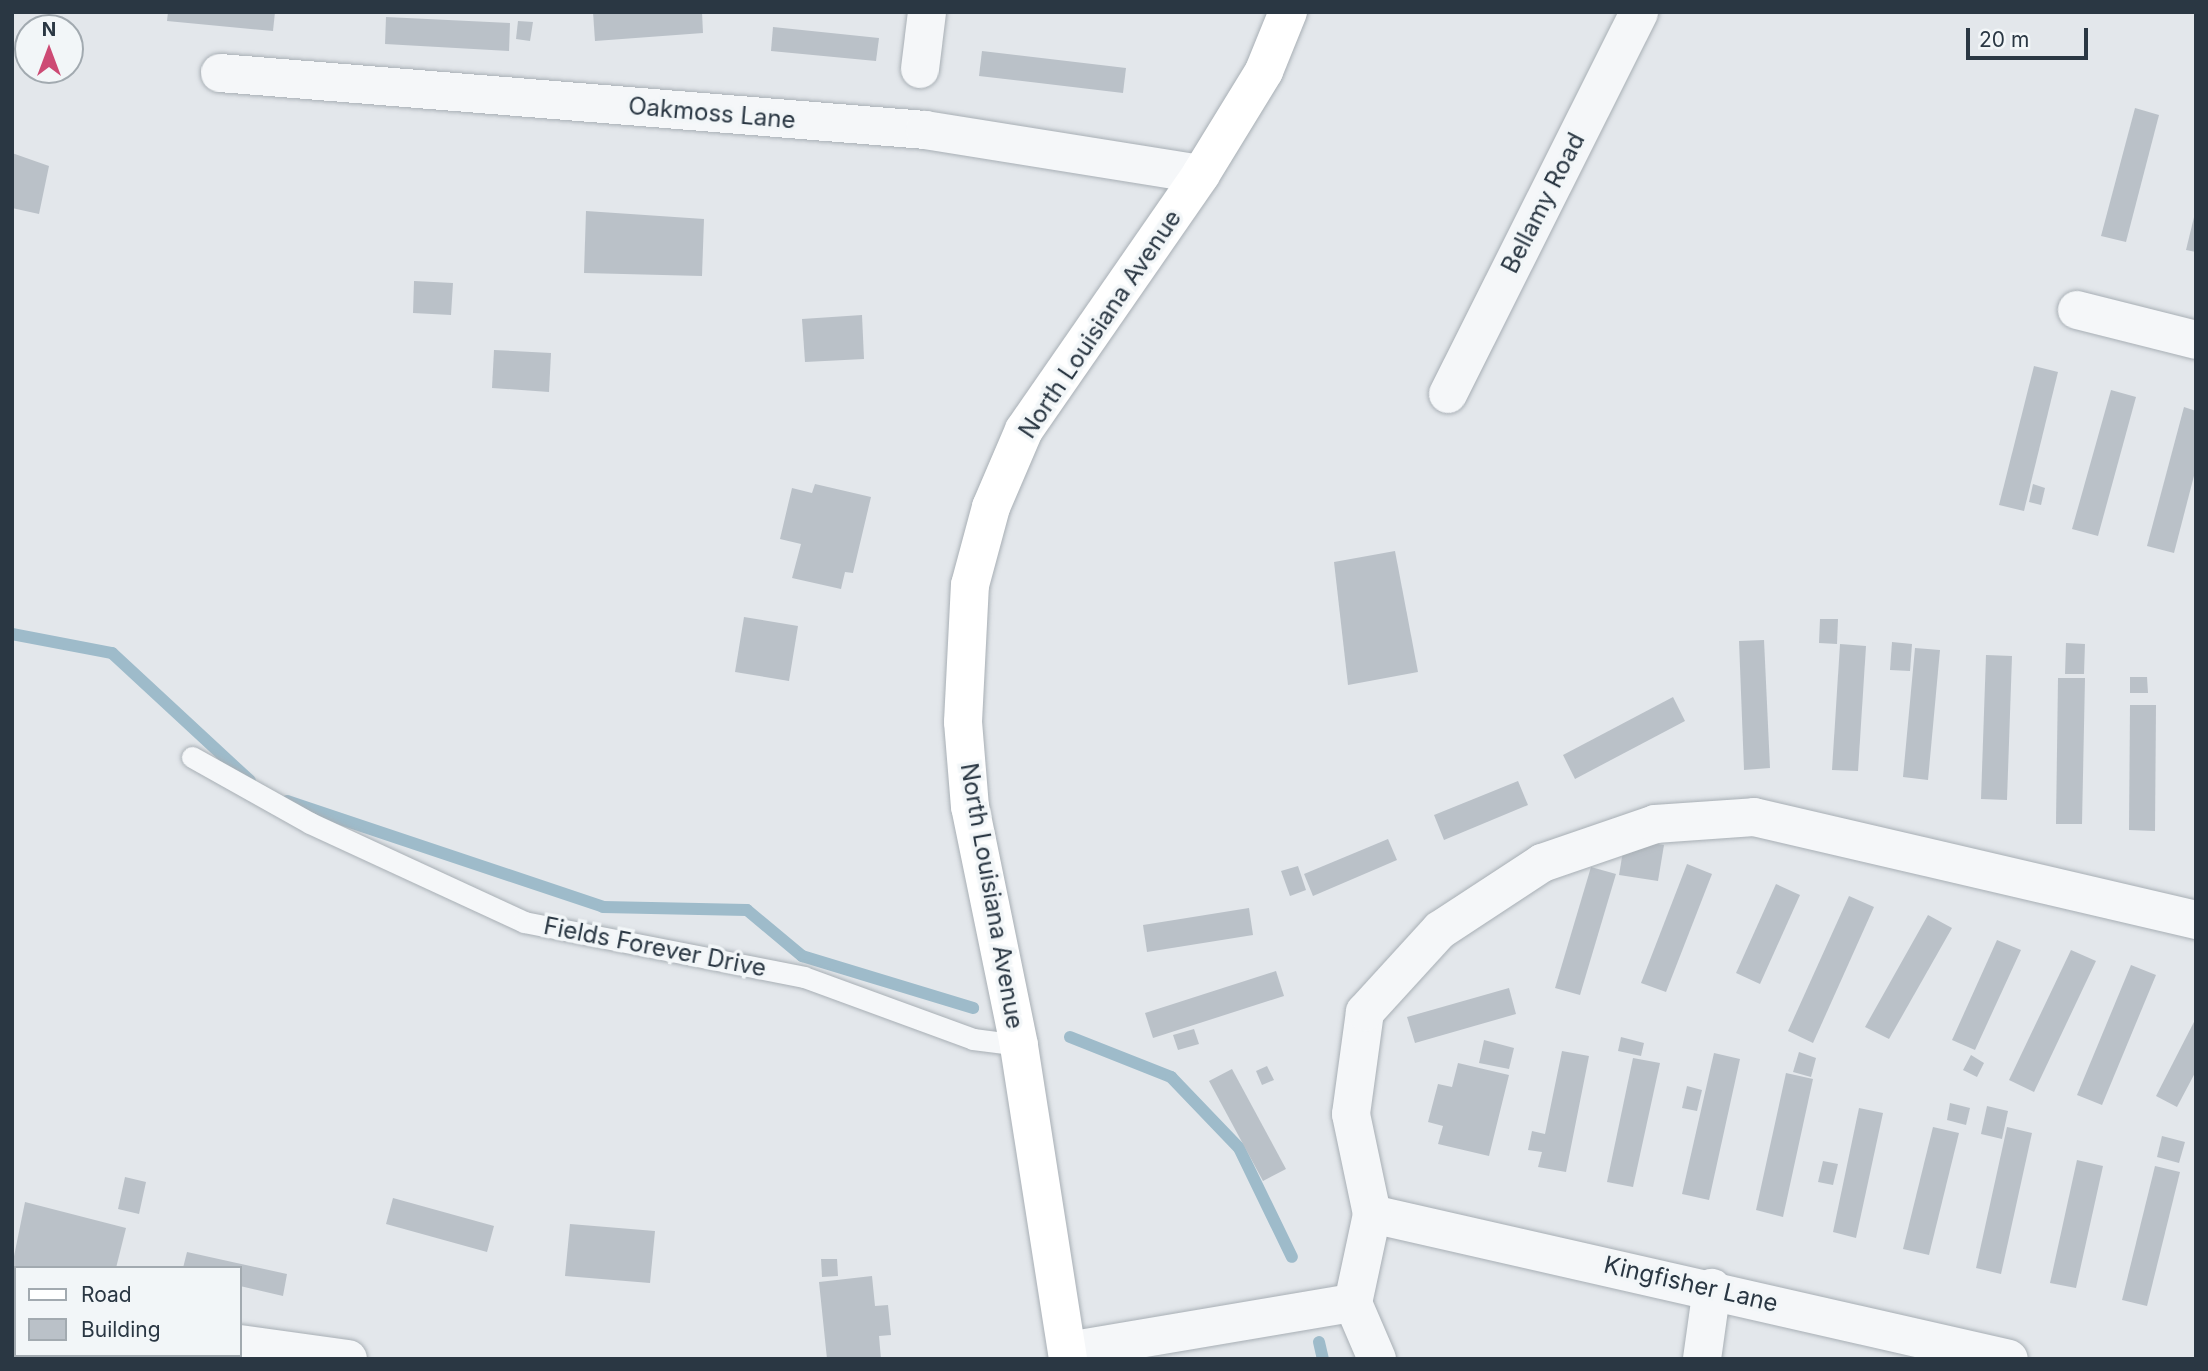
<!DOCTYPE html>
<style>
body{margin:0}
#map{position:relative;width:2208px;height:1371px;overflow:hidden;background:#e3e7eb;font-family:Inter,sans-serif}
div>[style]{position:absolute}
[style*='--x']{left:calc(var(--x)*1px);top:calc(var(--y)*1px);width:calc(var(--w)*1px);rotate:calc(var(--a)*1deg)}
.stream>*{height:12px;margin:-6px;padding:0 6px;transform-origin:6px;border-radius:6px;background:#9ebbca}
.building>*{inset:0;background:#bac1c8}
.roads{filter:drop-shadow(0 0 2px #a8afb5) drop-shadow(0 0 2px #a8afb5)}
.lane>*{height:21px;margin:-10.5px;padding:0 10.5px;transform-origin:10.5px;border-radius:10.5px;background:#f5f7f9}
.street>*{height:38px;margin:-19px;padding:0 19px;transform-origin:19px;border-radius:19px;background:#f5f7f9}
.secondary>*{height:38px;margin:-19px;padding:0 19px;transform-origin:19px;border-radius:19px;background:#fff}
span{translate:-50% -50%;white-space:nowrap;text-align:center;line-height:1.15;-webkit-text-stroke:7px #f2f6f8;paint-order:stroke}
.street-label{font-size:24px;color:#2a3743}
.frame{position:absolute;inset:0;border:14px solid #2a3743;pointer-events:none}
.legend{position:absolute;left:14px;top:1266px;width:228px;height:91px;box-sizing:border-box;background:#f2f6f8;border:2px solid #a2aab0;margin:0;padding:9px 12px;list-style:none;font-size:21px;color:#2a3743}
.legend li{display:flex;align-items:center;gap:14px;height:35px}
.legend b{width:35px;border:2px solid #a2aab0}
.north{position:absolute;left:14px;top:14px;width:70px;height:70px;box-sizing:border-box;background:#f2f6f8;border:2px solid #a2aab0;border-radius:50%;rotate:0deg;font-size:19px;font-weight:700;line-height:28px;text-align:center;color:#2a3743}
.north::after{content:'';display:block;margin:auto;width:24px;height:32px;background:#cd4a74;clip-path:polygon(50% 0,100% 100%,50% 72%,0 100%)}
.scale{position:absolute;left:1966px;top:28px;width:122px;height:32px;box-sizing:border-box;border:4px solid #2a3743;border-top:0;padding-left:9px;font-size:21px;line-height:24px;white-space:nowrap;color:#2a3743;-webkit-text-stroke:5px #f2f6f8;paint-order:stroke}
</style>
<div id="map">
<div class="stream">
<i style="--x:12;--y:634;--w:102;--a:10.8"></i>
<i style="--x:112;--y:653;--w:188;--a:42.8"></i>
<i style="--x:287;--y:801;--w:333;--a:18.5"></i>
<i style="--x:603;--y:907;--w:144;--a:1.2"></i>
<i style="--x:747;--y:910;--w:72;--a:39.9"></i>
<i style="--x:802;--y:956;--w:179;--a:16.9"></i>
<i style="--x:1070;--y:1037;--w:109;--a:21.6"></i>
<i style="--x:1171;--y:1077;--w:98;--a:46.2"></i>
<i style="--x:1239;--y:1148;--w:121;--a:64.1"></i>
<i style="--x:1319;--y:1342;--w:17;--a:77"></i>
</div>
<div class="building">
<i style="clip-path:polygon(168px 12px,275px 12px,273px 31px,167px 21px)"></i>
<i style="clip-path:polygon(593px 12px,702px 12px,703px 33px,595px 41px)"></i>
<i style="clip-path:polygon(386px 17px,510px 23px,509px 51px,385px 44px)"></i>
<i style="clip-path:polygon(518px 21px,533px 22px,530px 41px,516px 39px)"></i>
<i style="clip-path:polygon(773px 27px,879px 38px,876px 61px,771px 51px)"></i>
<i style="clip-path:polygon(982px 51px,1126px 68px,1123px 93px,979px 76px)"></i>
<i style="clip-path:polygon(2135px 108px,2159px 115px,2126px 242px,2101px 236px)"></i>
<i style="clip-path:polygon(12px 153px,49px 166px,39px 214px,12px 208px)"></i>
<i style="clip-path:polygon(586px 211px,704px 219px,702px 276px,584px 273px)"></i>
<i style="clip-path:polygon(2195px 213px,2196px 213px,2196px 252px,2186px 250px)"></i>
<i style="clip-path:polygon(414px 281px,453px 283px,451px 315px,413px 313px)"></i>
<i style="clip-path:polygon(862px 315px,864px 359px,805px 362px,802px 319px)"></i>
<i style="clip-path:polygon(494px 350px,551px 353px,549px 392px,492px 388px)"></i>
<i style="clip-path:polygon(2034px 366px,2058px 372px,2024px 511px,1999px 505px)"></i>
<i style="clip-path:polygon(2111px 390px,2136px 397px,2098px 536px,2072px 529px)"></i>
<i style="clip-path:polygon(2184px 407px,2196px 411px,2196px 468px,2174px 553px,2147px 546px)"></i>
<i style="clip-path:polygon(815px 484px,871px 497px,853px 573px,845px 572px,841px 589px,792px 578px,801px 544px,780px 539px,792px 488px,812px 493px)"></i>
<i style="clip-path:polygon(2033px 484px,2045px 488px,2041px 505px,2029px 502px)"></i>
<i style="clip-path:polygon(1395px 551px,1418px 672px,1348px 685px,1334px 562px)"></i>
<i style="clip-path:polygon(744px 617px,798px 626px,789px 681px,735px 672px)"></i>
<i style="clip-path:polygon(1820px 619px,1838px 619px,1837px 644px,1819px 643px)"></i>
<i style="clip-path:polygon(1764px 640px,1770px 768px,1744px 770px,1739px 641px)"></i>
<i style="clip-path:polygon(1892px 642px,1912px 644px,1910px 671px,1890px 670px)"></i>
<i style="clip-path:polygon(2066px 643px,2085px 644px,2084px 674px,2065px 674px)"></i>
<i style="clip-path:polygon(1840px 644px,1866px 646px,1858px 771px,1832px 770px)"></i>
<i style="clip-path:polygon(1915px 648px,1940px 650px,1928px 780px,1903px 777px)"></i>
<i style="clip-path:polygon(1986px 655px,2012px 656px,2007px 800px,1981px 799px)"></i>
<i style="clip-path:polygon(2130px 677px,2147px 677px,2148px 693px,2130px 693px)"></i>
<i style="clip-path:polygon(2058px 678px,2085px 678px,2082px 824px,2056px 824px)"></i>
<i style="clip-path:polygon(1673px 697px,1685px 721px,1575px 779px,1563px 755px)"></i>
<i style="clip-path:polygon(2130px 705px,2156px 705px,2155px 831px,2129px 830px)"></i>
<i style="clip-path:polygon(1518px 781px,1528px 805px,1444px 840px,1434px 815px)"></i>
<i style="clip-path:polygon(1388px 839px,1397px 860px,1313px 896px,1304px 874px)"></i>
<i style="clip-path:polygon(1625px 839px,1664px 845px,1658px 881px,1619px 875px)"></i>
<i style="clip-path:polygon(1687px 864px,1712px 874px,1666px 992px,1641px 983px)"></i>
<i style="clip-path:polygon(1298px 866px,1306px 890px,1290px 896px,1281px 871px)"></i>
<i style="clip-path:polygon(1591px 867px,1616px 874px,1580px 995px,1555px 988px)"></i>
<i style="clip-path:polygon(1776px 884px,1800px 895px,1760px 984px,1736px 973px)"></i>
<i style="clip-path:polygon(1849px 896px,1874px 907px,1813px 1043px,1788px 1031px)"></i>
<i style="clip-path:polygon(1249px 908px,1253px 935px,1147px 952px,1143px 925px)"></i>
<i style="clip-path:polygon(1928px 915px,1952px 928px,1889px 1039px,1865px 1027px)"></i>
<i style="clip-path:polygon(1997px 940px,2021px 950px,1975px 1050px,1952px 1040px)"></i>
<i style="clip-path:polygon(2071px 950px,2096px 961px,2034px 1092px,2009px 1080px)"></i>
<i style="clip-path:polygon(2131px 965px,2156px 975px,2102px 1105px,2077px 1095px)"></i>
<i style="clip-path:polygon(1276px 971px,1284px 996px,1153px 1038px,1145px 1013px)"></i>
<i style="clip-path:polygon(1509px 988px,1516px 1014px,1415px 1043px,1407px 1017px)"></i>
<i style="clip-path:polygon(2196px 1018px,2196px 1071px,2177px 1107px,2156px 1096px)"></i>
<i style="clip-path:polygon(1194px 1029px,1199px 1044px,1178px 1050px,1173px 1035px)"></i>
<i style="clip-path:polygon(1621px 1037px,1644px 1043px,1641px 1056px,1618px 1051px)"></i>
<i style="clip-path:polygon(1484px 1040px,1514px 1048px,1509px 1069px,1479px 1063px)"></i>
<i style="clip-path:polygon(1562px 1051px,1589px 1056px,1566px 1172px,1538px 1167px,1542px 1152px,1528px 1150px,1532px 1131px,1545px 1134px)"></i>
<i style="clip-path:polygon(1799px 1052px,1816px 1058px,1811px 1077px,1793px 1072px)"></i>
<i style="clip-path:polygon(1714px 1053px,1740px 1059px,1709px 1200px,1682px 1194px)"></i>
<i style="clip-path:polygon(1971px 1055px,1984px 1063px,1977px 1077px,1963px 1070px)"></i>
<i style="clip-path:polygon(1633px 1058px,1660px 1063px,1633px 1187px,1607px 1182px)"></i>
<i style="clip-path:polygon(1458px 1063px,1509px 1075px,1489px 1156px,1438px 1144px,1443px 1126px,1428px 1122px,1438px 1084px,1452px 1087px)"></i>
<i style="clip-path:polygon(1267px 1066px,1274px 1080px,1262px 1085px,1256px 1071px)"></i>
<i style="clip-path:polygon(1232px 1069px,1286px 1169px,1263px 1181px,1209px 1081px)"></i>
<i style="clip-path:polygon(1786px 1073px,1813px 1079px,1783px 1217px,1756px 1210px)"></i>
<i style="clip-path:polygon(1687px 1086px,1702px 1090px,1697px 1111px,1682px 1108px)"></i>
<i style="clip-path:polygon(1950px 1103px,1970px 1108px,1966px 1125px,1947px 1120px)"></i>
<i style="clip-path:polygon(1987px 1106px,2008px 1111px,2002px 1139px,1981px 1134px)"></i>
<i style="clip-path:polygon(1859px 1108px,1883px 1113px,1856px 1238px,1833px 1232px)"></i>
<i style="clip-path:polygon(1933px 1127px,1959px 1133px,1929px 1255px,1903px 1249px)"></i>
<i style="clip-path:polygon(2007px 1127px,2032px 1133px,2001px 1274px,1976px 1268px)"></i>
<i style="clip-path:polygon(2162px 1136px,2185px 1142px,2179px 1163px,2157px 1157px)"></i>
<i style="clip-path:polygon(2077px 1160px,2103px 1166px,2076px 1288px,2050px 1283px)"></i>
<i style="clip-path:polygon(1823px 1161px,1838px 1164px,1833px 1185px,1818px 1182px)"></i>
<i style="clip-path:polygon(2155px 1166px,2180px 1172px,2147px 1306px,2122px 1300px)"></i>
<i style="clip-path:polygon(125px 1177px,146px 1182px,139px 1214px,118px 1209px)"></i>
<i style="clip-path:polygon(393px 1198px,494px 1226px,487px 1252px,386px 1224px)"></i>
<i style="clip-path:polygon(25px 1202px,126px 1228px,116px 1268px,12px 1266px)"></i>
<i style="clip-path:polygon(570px 1224px,655px 1231px,650px 1283px,565px 1276px)"></i>
<i style="clip-path:polygon(187px 1252px,287px 1274px,283px 1296px,240px 1286px,240px 1268px,183px 1268px)"></i>
<i style="clip-path:polygon(821px 1259px,837px 1259px,838px 1276px,822px 1277px)"></i>
<i style="clip-path:polygon(872px 1276px,875px 1306px,888px 1305px,891px 1335px,879px 1336px,881px 1359px,827px 1359px,819px 1282px)"></i>
</div>
<div class="roads">
<div class="lane">
<i style="--x:192;--y:757;--w:135;--a:29.2"></i>
<i style="--x:310;--y:823;--w:236;--a:24.8"></i>
<i style="--x:524;--y:922;--w:285;--a:11.1"></i>
<i style="--x:804;--y:977;--w:180;--a:20.1"></i>
<i style="--x:973;--y:1039;--w:46;--a:7.4"></i>
</div>
<div class="street">
<i style="--x:920;--y:69;--w:57;--a:-83"></i>
<i style="--x:220;--y:73;--w:707;--a:4.62"></i>
<i style="--x:925;--y:130;--w:279;--a:9.1"></i>
<i style="--x:2077;--y:310;--w:123;--a:14.1"></i>
<i style="--x:1448;--y:394;--w:427;--a:-63.4"></i>
<i style="--x:1372;--y:1214;--w:653;--a:12.82"></i>
<i style="--x:12;--y:1320;--w:4;--a:0"></i>
<i style="--x:240;--y:1344;--w:109;--a:7.9"></i>
<i style="--x:1068;--y:1351;--w:289;--a:-9.6"></i>
<i style="--x:64;--y:1359;--w:4;--a:-90"></i>
<i style="--x:1377;--y:1359;--w:61;--a:-113.2"></i>
<i style="--x:1353;--y:1303;--w:91;--a:-77.9"></i>
<i style="--x:1372;--y:1214;--w:102;--a:-101.9"></i>
<i style="--x:1351;--y:1114;--w:103;--a:-82.2"></i>
<i style="--x:1365;--y:1012;--w:111;--a:-47.6"></i>
<i style="--x:1440;--y:930;--w:122;--a:-33.3"></i>
<i style="--x:1542;--y:863;--w:120;--a:-19"></i>
<i style="--x:1655;--y:824;--w:99;--a:-4"></i>
<i style="--x:1754;--y:817;--w:454;--a:13.1"></i>
<i style="--x:1702;--y:1359;--w:72;--a:-82"></i>
</div>
<div class="secondary">
<i style="--x:1068;--y:1359;--w:318;--a:-98.9"></i>
<i style="--x:1019;--y:1045;--w:243;--a:-101.6"></i>
<i style="--x:970;--y:807;--w:85;--a:-94.7"></i>
<i style="--x:963;--y:722;--w:137;--a:-87.1"></i>
<i style="--x:970;--y:585;--w:81;--a:-74.9"></i>
<i style="--x:991;--y:507;--w:84;--a:-66.8"></i>
<i style="--x:1024;--y:430;--w:311;--a:-55.3"></i>
<i style="--x:1201;--y:174;--w:121;--a:-58.5"></i>
<i style="--x:1264;--y:71;--w:64;--a:-67.9"></i>
</div>
</div>
<div class="street-label">
<span style="left:712px;top:113px;rotate:5deg">Oakmoss Lane</span>
<span style="left:1543px;top:203px;rotate:-63deg">Bellamy Road</span>
<span style="left:1100px;top:324px;rotate:-56deg">North Louisiana Avenue</span>
<span style="left:992px;top:896px;rotate:80deg">North Louisiana Avenue</span>
<span style="left:655px;top:947px;rotate:11deg">Fields Forever Drive</span>
<span style="left:1691px;top:1284px;rotate:13deg">Kingfisher Lane</span>
</div>
<div class="frame"></div>
<ul class="legend">
<li><b style="height:9px;background:#fff"></b>Road</li>
<li><b style="height:19px;background:#bac1c8"></b>Building</li>
</ul>
<div class="north">N</div>
<div class="scale">20 m</div>
</div>
